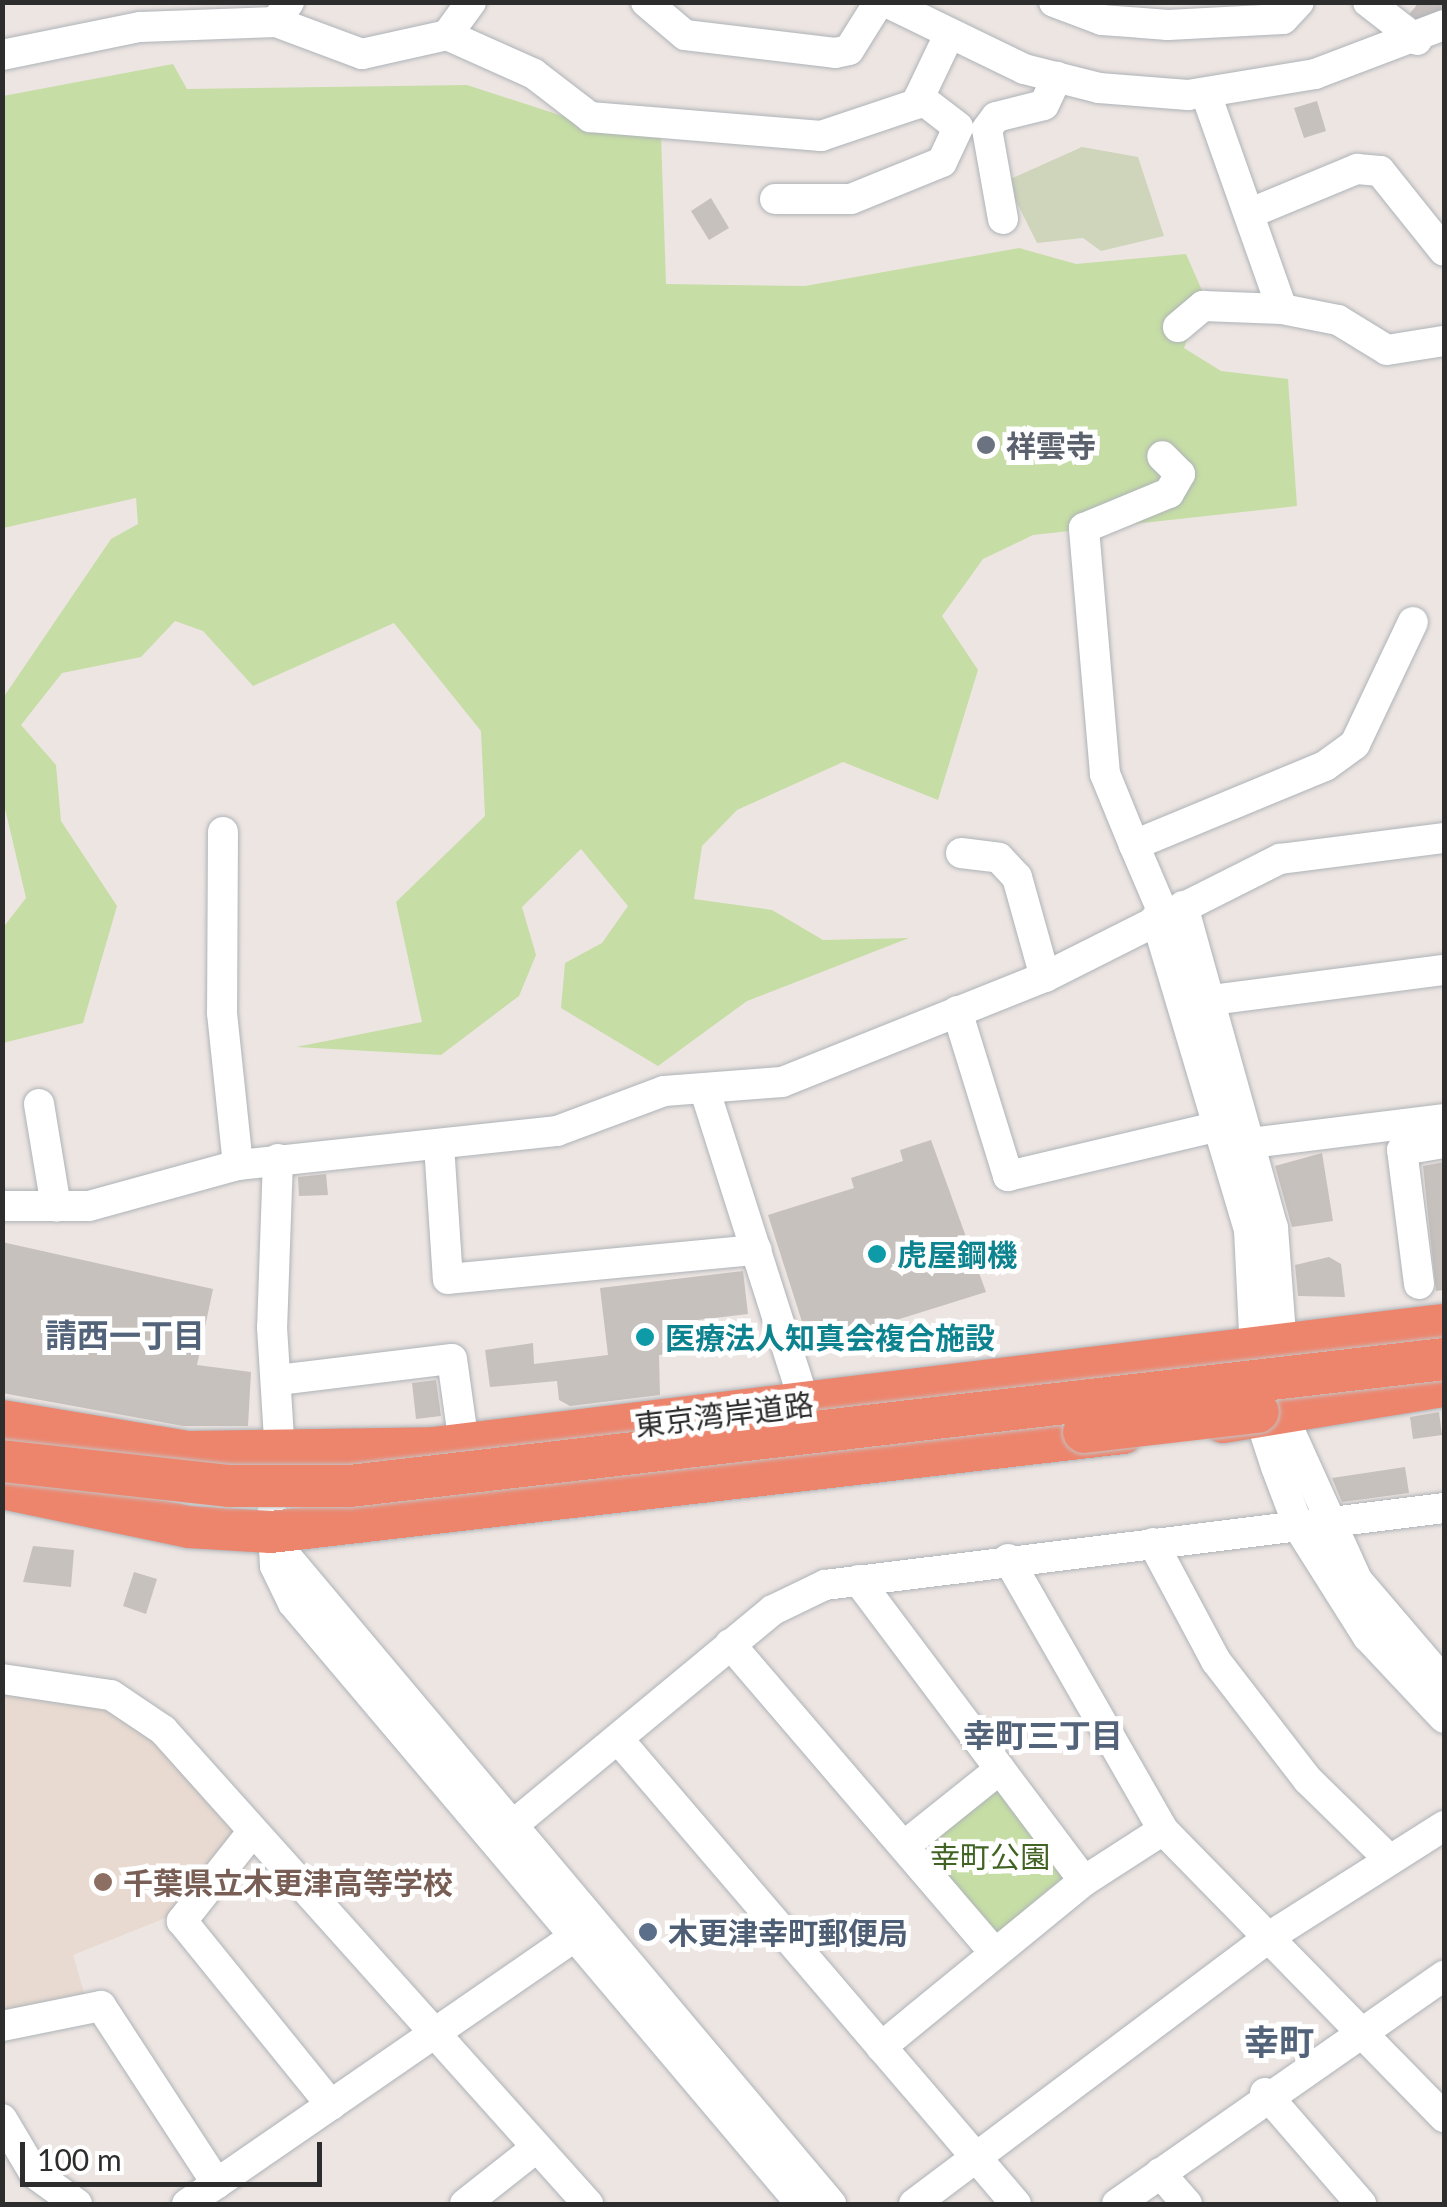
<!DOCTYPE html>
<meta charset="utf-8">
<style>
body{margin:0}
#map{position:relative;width:1447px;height:2207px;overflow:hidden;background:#ede5e2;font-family:Lato,"Noto Sans JP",sans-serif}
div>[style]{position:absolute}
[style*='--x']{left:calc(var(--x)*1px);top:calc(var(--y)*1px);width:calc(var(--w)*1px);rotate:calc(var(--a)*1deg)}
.education>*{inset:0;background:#e8dad1}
.green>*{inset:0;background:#c6dda5}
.cemetery>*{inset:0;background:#ced5bb}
.building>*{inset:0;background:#c6c1bd}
.minor-tunnel>*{height:30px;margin-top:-15px;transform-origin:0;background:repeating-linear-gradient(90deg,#c7c0be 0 30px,transparent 0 45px)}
.roads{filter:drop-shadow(0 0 2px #aeb3b8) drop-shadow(0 0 2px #aeb3b8)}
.minor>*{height:30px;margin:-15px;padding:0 15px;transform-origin:15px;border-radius:15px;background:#fff}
.highway>*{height:42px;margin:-21px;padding:0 21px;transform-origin:21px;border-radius:21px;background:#ed856d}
.bridges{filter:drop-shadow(0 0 2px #c4c4c4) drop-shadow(0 0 2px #c4c4c4)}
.highway-bridge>*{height:42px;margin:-21px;padding:0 21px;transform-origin:21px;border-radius:21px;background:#ed856d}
.dots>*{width:28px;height:28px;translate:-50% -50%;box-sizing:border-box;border:5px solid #fff;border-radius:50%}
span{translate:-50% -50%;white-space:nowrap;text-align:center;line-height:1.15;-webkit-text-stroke:10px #fff;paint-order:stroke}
.worship-label{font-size:30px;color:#5b616d;font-weight:700}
.left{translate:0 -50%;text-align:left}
.culture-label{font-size:30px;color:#0d838f;font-weight:700}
.street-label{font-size:30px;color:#2d2d2d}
.park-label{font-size:30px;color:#416424}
.education-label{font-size:30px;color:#785e54;font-weight:700}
.service-label{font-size:30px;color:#4e5e75;font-weight:700}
.neighbourhood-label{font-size:32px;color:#52637a;font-weight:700}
.quarter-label{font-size:35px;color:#52637a;font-weight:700}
.frame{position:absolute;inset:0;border:5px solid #2d2d2d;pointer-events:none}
.scale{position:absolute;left:20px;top:2142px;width:302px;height:45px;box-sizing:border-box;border:5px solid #2d2d2d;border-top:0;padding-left:12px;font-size:30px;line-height:35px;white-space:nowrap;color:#2d2d2d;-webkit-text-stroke:8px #fff;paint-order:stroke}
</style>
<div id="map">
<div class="education">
<i style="clip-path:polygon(3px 1684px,76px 1694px,141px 1723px,239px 1827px,173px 1915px,73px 1955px,86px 1999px,3px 2013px)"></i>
</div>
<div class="green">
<i style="clip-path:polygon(173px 64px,187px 89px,467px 85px,587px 124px,661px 135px,666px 284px,805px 286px,1019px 248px,1076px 264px,1186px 254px,1204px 295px,1184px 348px,1221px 371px,1288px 379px,1297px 506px,1033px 535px,983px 559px,942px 616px,978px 670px,938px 800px,843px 762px,737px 810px,702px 846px,694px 899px,772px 910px,823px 940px,909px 938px,747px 1001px,658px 1066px,561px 1008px,565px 963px,602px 943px,628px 906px,581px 849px,522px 907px,536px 955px,519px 996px,441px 1055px,296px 1047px,422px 1022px,396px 902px,485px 816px,481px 731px,394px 623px,253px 686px,203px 631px,175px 621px,141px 657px,62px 673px,21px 725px,56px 765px,61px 821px,117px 906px,83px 1023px,3px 1043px,2px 929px,26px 898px,3px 800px,3px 698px,111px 539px,138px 524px,136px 498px,3px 528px,3px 96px)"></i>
<i style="clip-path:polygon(992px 1783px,1067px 1874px,997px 1933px,918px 1847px)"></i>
</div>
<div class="cemetery">
<i style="clip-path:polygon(1082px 147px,1138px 157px,1164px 236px,1101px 251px,1083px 238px,1037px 243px,1006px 181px)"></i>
</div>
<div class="building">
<i style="clip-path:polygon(1317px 101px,1326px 131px,1304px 138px,1294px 108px)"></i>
<i style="clip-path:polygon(711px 198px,729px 228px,709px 240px,691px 211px)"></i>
<i style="clip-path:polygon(931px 1140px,986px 1292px,810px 1347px,768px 1215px,854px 1188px,851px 1178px,903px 1161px,900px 1150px)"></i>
<i style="clip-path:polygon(1322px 1153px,1333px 1221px,1292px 1227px,1275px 1166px)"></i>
<i style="clip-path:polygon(1444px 1162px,1444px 1290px,1436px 1291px,1423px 1166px)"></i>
<i style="clip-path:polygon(326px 1174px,328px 1195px,299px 1196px,298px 1177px)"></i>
<i style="clip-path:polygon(2px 1242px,213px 1289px,197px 1365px,251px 1372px,248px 1426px,183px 1426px,2px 1393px)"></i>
<i style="clip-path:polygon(1329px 1257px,1341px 1264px,1345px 1297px,1298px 1296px,1295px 1265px)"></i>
<i style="clip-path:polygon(743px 1271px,748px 1314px,681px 1322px,685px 1352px,659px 1355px,660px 1395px,570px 1406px,559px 1400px,557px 1381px,490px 1387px,485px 1350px,533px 1343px,534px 1364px,608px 1355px,600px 1288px)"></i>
<i style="clip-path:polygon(436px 1380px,441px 1416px,416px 1419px,412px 1383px)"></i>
<i style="clip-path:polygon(1439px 1412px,1442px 1435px,1413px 1439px,1410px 1417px)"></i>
<i style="clip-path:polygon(1405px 1467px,1409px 1493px,1342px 1502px,1332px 1478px)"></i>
<i style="clip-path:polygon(33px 1546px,74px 1550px,71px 1587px,23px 1582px)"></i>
<i style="clip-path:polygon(134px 1572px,157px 1579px,146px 1614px,123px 1606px)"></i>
</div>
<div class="minor-tunnel">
<i style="--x:1419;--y:2;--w:32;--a:39"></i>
</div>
<div class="roads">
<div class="minor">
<i style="--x:646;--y:2;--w:51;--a:40.2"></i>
<i style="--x:685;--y:35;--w:151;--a:6.8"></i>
<i style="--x:835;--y:53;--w:14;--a:-12"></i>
<i style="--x:849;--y:50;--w:57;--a:-58"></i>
<i style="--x:886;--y:2;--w:153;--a:25.9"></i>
<i style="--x:1024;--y:69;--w:77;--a:14.2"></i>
<i style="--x:1099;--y:88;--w:89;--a:4.5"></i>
<i style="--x:1188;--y:95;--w:129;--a:-9.4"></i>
<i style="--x:1315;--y:74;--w:138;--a:-20.8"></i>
<i style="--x:1054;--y:2;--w:51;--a:20.6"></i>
<i style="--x:1102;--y:20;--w:66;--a:4.3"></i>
<i style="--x:1168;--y:25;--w:115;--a:-3"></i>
<i style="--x:1283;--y:19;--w:23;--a:-47"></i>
<i style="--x:1368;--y:2;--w:62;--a:37.8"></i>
<i style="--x:276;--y:22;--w:92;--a:20.4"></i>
<i style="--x:362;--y:54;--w:87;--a:-12.6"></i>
<i style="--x:447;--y:35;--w:41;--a:-54"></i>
<i style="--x:447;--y:35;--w:95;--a:24.1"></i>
<i style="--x:534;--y:74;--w:71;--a:37.5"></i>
<i style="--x:590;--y:117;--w:232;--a:4.7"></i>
<i style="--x:821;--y:136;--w:100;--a:-18.6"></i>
<i style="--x:916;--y:104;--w:74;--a:-64.5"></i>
<i style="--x:2;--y:55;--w:141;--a:-11.5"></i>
<i style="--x:140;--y:27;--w:136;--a:-2.1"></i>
<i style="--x:276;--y:22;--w:24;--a:-57"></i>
<i style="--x:1206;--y:94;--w:228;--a:70.5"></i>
<i style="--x:1282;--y:309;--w:57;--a:11.1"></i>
<i style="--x:1338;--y:320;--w:57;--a:31.5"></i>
<i style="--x:1387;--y:350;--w:58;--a:-9"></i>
<i style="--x:775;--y:199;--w:76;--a:0"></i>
<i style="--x:851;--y:199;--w:98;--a:-22.1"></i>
<i style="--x:942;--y:162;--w:38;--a:-65"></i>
<i style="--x:958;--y:127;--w:49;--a:-142.4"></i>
<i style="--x:1253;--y:212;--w:113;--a:-22.5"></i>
<i style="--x:1357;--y:169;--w:23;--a:5"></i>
<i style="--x:1380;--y:171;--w:102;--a:51.3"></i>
<i style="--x:1003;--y:219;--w:91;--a:-100.1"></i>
<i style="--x:987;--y:129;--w:15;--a:-53"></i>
<i style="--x:996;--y:117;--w:49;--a:-14"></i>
<i style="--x:1044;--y:105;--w:31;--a:-65"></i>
<i style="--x:1178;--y:327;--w:33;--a:-40"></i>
<i style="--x:1203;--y:306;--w:79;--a:2.2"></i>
<i style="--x:223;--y:832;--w:181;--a:90.3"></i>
<i style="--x:222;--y:1013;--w:153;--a:84"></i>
<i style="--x:1134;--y:845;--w:77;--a:-112.2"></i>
<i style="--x:1105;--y:774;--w:247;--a:-94.9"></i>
<i style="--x:1084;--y:528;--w:92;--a:-22.4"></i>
<i style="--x:1169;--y:493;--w:22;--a:-60"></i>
<i style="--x:1180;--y:474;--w:25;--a:-135"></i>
<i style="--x:961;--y:853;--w:38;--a:7"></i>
<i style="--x:999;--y:858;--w:26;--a:47"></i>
<i style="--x:1017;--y:877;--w:104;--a:74.4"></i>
<i style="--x:1183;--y:906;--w:334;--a:74.4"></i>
<i style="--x:1273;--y:1228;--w:200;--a:85.7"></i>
<i style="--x:1288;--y:1427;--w:168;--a:65.7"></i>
<i style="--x:1357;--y:1580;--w:134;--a:49.5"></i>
<i style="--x:1164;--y:915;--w:76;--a:-113.2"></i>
<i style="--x:1134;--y:845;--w:207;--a:-22.5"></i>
<i style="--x:1325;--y:766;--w:37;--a:-36"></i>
<i style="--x:1355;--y:744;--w:135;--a:-64.6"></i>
<i style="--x:1156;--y:918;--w:326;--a:73.4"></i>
<i style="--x:1249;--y:1230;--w:182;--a:87.2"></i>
<i style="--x:1258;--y:1412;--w:58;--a:71.9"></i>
<i style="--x:1276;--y:1467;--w:65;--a:69.3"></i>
<i style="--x:1299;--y:1528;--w:129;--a:57.7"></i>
<i style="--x:1368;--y:1637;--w:111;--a:46.8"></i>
<i style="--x:1212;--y:1000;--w:234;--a:-7.4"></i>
<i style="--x:957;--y:1011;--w:173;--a:72.8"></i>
<i style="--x:1008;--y:1176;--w:213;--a:-13.3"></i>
<i style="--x:706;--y:1094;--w:326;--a:72.3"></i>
<i style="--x:39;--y:1104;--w:104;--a:80.6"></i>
<i style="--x:1251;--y:1143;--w:194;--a:-7.1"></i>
<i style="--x:439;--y:1145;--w:134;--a:86.2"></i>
<i style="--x:448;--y:1279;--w:310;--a:-5.4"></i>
<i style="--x:278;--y:1159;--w:168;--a:92"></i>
<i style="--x:272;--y:1327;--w:142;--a:86.4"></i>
<i style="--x:2;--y:1206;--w:87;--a:0"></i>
<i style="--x:89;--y:1206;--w:155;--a:-15.4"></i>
<i style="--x:238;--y:1165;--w:321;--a:-6.1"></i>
<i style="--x:557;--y:1131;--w:114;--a:-20.5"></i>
<i style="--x:664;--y:1091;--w:118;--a:-4.4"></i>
<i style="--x:782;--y:1082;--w:283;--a:-21.8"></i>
<i style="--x:1045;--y:977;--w:263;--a:-26.7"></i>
<i style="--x:1280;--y:859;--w:165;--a:-7.3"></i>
<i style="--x:1419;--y:1284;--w:135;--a:-97.2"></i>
<i style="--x:1402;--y:1150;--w:43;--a:-9.5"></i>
<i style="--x:278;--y:1380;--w:175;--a:-6.9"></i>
<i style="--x:452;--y:1359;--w:86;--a:82"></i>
<i style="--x:272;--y:1514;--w:52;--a:86.7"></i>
<i style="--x:275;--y:1566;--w:41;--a:64.1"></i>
<i style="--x:293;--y:1603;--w:787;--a:49.79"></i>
<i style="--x:1153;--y:1543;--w:134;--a:61.9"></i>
<i style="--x:1216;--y:1661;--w:150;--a:52.3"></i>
<i style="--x:1308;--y:1780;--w:113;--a:44.3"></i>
<i style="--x:286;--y:1556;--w:847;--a:49.93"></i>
<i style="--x:1008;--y:1559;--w:312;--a:60.2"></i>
<i style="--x:1163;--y:1830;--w:402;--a:45.6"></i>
<i style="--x:858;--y:1580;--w:376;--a:53.1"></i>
<i style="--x:730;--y:1644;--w:406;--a:49.4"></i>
<i style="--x:2;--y:1679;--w:110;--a:8.4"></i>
<i style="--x:111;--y:1695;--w:63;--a:33.9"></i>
<i style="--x:163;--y:1730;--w:637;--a:48.12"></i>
<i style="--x:618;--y:1739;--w:612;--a:49.44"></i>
<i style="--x:513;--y:1825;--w:337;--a:-39.6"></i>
<i style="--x:773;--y:1610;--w:58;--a:-25.7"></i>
<i style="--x:825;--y:1585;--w:624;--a:-7.09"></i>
<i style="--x:253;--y:1831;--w:115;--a:128.3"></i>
<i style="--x:182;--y:1921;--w:237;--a:51"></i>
<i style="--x:904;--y:1846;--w:123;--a:-38.7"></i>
<i style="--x:2;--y:2026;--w:101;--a:-11.4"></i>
<i style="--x:101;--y:2006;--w:212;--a:56.9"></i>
<i style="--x:881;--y:2047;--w:262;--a:-39.3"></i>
<i style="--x:1084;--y:1881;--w:94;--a:-32.8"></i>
<i style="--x:1265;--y:2093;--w:147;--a:49.1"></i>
<i style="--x:2;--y:2119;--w:63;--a:59.3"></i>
<i style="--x:34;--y:2173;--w:53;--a:35.8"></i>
<i style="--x:1160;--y:2173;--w:41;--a:48.9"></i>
<i style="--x:187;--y:2204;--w:487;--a:-34.6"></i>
<i style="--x:465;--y:2204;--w:90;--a:-38.3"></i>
<i style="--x:914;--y:2204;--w:444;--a:-36.9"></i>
<i style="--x:1269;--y:1937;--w:207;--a:-32.4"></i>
<i style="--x:1117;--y:2204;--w:399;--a:-34.9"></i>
</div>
<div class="highway">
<i style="--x:2;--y:1421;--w:188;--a:9.5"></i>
<i style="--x:187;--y:1452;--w:246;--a:-0.9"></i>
<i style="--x:433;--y:1448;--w:1018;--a:-6.94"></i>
<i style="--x:1223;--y:1422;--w:224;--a:-9.3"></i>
<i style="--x:2;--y:1488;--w:191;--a:11.8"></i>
<i style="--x:189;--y:1527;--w:82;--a:3.5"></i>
<i style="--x:271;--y:1532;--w:858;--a:-6.63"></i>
</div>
</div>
<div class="bridges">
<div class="highway-bridge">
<i style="--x:1084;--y:1432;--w:175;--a:-6.6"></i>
<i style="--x:2;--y:1461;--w:229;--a:6.3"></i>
<i style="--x:230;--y:1486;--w:120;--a:0"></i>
<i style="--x:350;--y:1486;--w:1101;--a:-6.62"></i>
</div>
</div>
<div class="dots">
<i style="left:986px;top:445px;background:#6b7280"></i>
<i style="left:877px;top:1254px;background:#0f9aa8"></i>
<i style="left:645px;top:1337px;background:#0f9aa8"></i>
<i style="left:103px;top:1882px;background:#8d6e63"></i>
<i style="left:648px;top:1932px;background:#5c6f8a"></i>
</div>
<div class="worship-label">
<span class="left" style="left:1006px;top:445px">祥雲寺</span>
</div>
<div class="culture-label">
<span class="left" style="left:897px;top:1254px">虎屋鋼機</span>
<span class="left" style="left:665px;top:1337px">医療法人知真会複合施設</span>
</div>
<div class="street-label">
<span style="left:724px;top:1414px;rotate:-7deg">東京湾岸道路</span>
</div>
<div class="park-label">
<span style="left:990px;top:1856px">幸町公園</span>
</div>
<div class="education-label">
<span class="left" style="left:123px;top:1882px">千葉県立木更津高等学校</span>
</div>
<div class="service-label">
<span class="left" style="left:668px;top:1932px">木更津幸町郵便局</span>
</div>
<div class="neighbourhood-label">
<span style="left:125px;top:1335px">請西一丁目</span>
<span style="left:1043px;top:1735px">幸町三丁目</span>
</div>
<div class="quarter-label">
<span style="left:1279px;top:2041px">幸町</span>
</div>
<div class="frame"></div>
<div class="scale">100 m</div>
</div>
